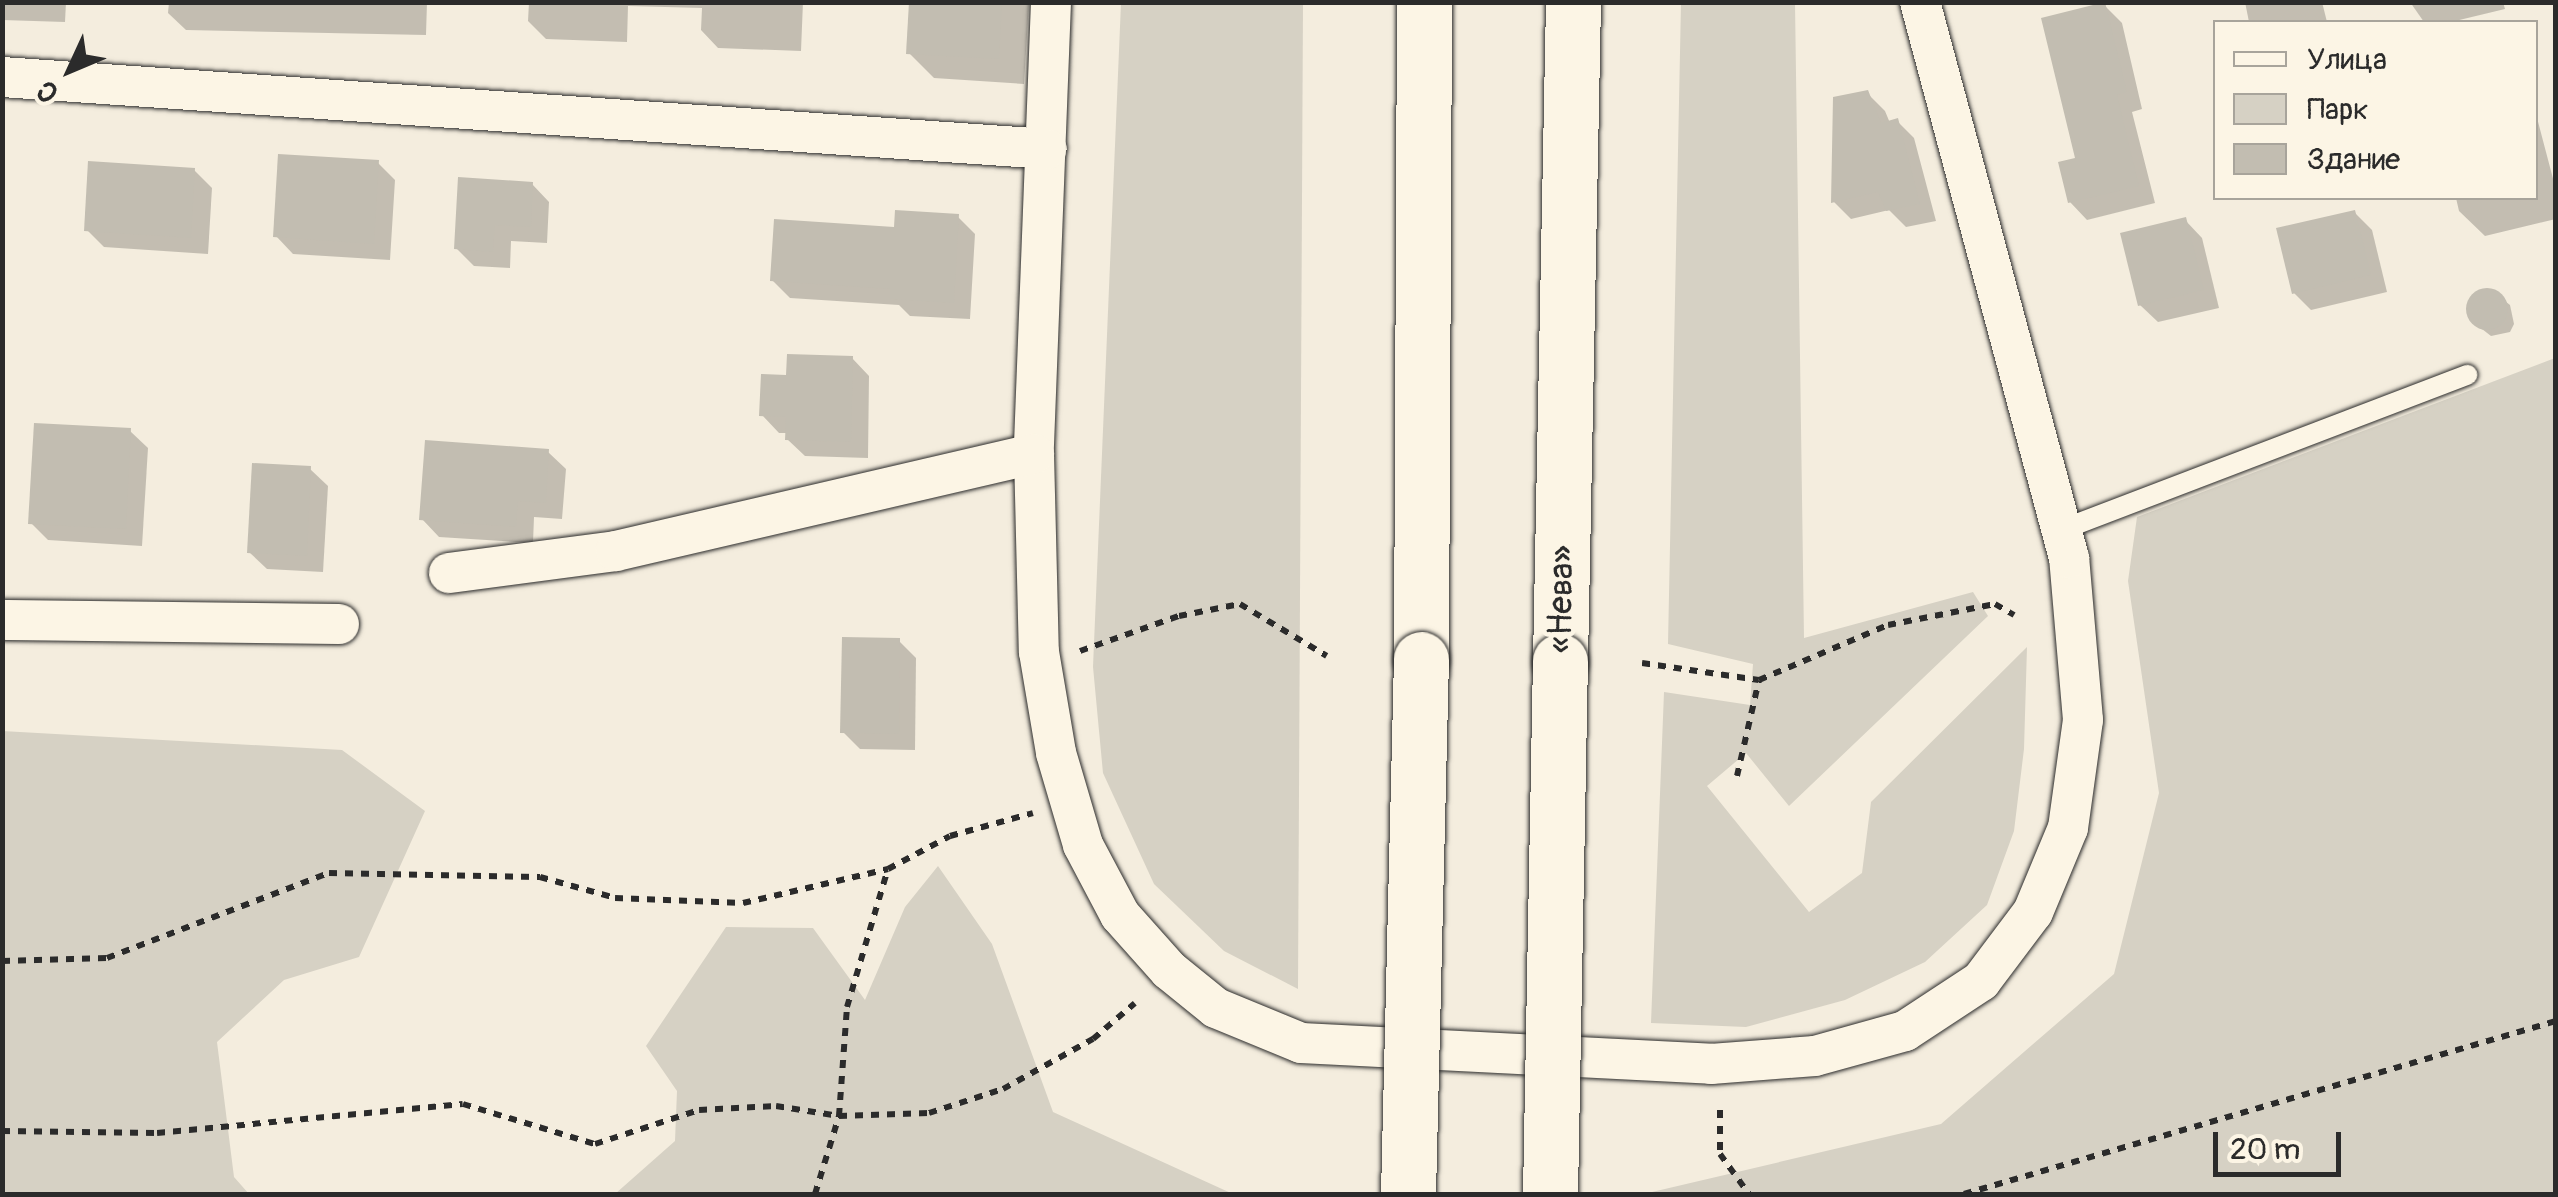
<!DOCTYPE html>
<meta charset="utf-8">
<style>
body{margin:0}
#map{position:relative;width:2558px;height:1197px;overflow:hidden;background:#f4edde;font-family:Pangolin,sans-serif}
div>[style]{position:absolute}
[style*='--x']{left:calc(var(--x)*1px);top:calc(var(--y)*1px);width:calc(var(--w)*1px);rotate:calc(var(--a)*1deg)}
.green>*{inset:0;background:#d6d1c4}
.shadow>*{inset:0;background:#0003}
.building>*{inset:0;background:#c2bdb1}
.round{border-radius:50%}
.path>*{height:6px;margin-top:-3px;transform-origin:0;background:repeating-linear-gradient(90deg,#2b2b2b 0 8px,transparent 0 16px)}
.roads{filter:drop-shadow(0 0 2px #2b2b2b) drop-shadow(0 0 2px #2b2b2b)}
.lane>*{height:20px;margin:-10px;padding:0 10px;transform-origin:10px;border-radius:10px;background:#fcf5e5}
.street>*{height:40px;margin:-20px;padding:0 20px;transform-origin:20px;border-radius:20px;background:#fcf5e5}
.highway>*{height:55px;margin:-27.5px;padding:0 27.5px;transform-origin:27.5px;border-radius:27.5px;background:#fcf5e5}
.bridges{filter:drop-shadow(0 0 2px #2b2b2b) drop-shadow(0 0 2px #2b2b2b)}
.highway-bridge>*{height:55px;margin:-27.5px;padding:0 27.5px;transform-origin:27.5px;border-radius:27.5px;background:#fcf5e5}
span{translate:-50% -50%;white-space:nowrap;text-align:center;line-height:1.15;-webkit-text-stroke:9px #fcf5e5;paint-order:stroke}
.street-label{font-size:35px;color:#2b2b2b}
.frame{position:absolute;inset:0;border:5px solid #2b2b2b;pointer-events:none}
.legend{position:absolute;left:2213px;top:20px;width:325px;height:180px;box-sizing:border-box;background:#fcf5e5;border:2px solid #a8a49b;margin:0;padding:12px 18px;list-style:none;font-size:30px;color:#2b2b2b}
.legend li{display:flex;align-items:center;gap:20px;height:50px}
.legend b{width:50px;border:2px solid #a8a49b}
.north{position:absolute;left:20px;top:20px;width:100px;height:100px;-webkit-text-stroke:8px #fcf5e5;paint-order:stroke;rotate:226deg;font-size:28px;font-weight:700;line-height:40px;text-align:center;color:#2b2b2b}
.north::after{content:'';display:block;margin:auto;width:35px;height:45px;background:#2b2b2b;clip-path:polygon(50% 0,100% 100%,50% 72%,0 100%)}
.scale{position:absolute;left:2213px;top:1132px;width:128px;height:45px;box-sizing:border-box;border:5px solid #2b2b2b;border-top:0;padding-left:12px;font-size:30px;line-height:35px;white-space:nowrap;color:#2b2b2b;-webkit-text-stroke:8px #fcf5e5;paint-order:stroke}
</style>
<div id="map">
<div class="green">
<i style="clip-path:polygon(1121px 3px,1303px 3px,1298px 989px,1224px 951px,1154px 884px,1103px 773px,1093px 667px)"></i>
<i style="clip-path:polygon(1681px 3px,1795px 3px,1804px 638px,1973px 592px,1988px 616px,1789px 806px,1746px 753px,1707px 786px,1809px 912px,1862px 873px,1871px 802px,2027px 647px,2024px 749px,2014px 831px,1987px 905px,1925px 962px,1845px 1000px,1746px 1027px,1651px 1023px,1664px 692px,1750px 705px,1753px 664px,1668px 644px)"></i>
<i style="clip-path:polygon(2555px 358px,2555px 1194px,1556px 1194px,1652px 1192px,1941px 1124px,2114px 974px,2159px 793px,2128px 581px,2137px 517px)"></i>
<i style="clip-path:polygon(2px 731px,342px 750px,425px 811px,359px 957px,284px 980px,217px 1042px,234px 1177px,249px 1194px,3px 1194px)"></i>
<i style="clip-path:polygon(938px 866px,992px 944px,1053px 1112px,1233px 1194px,615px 1194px,675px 1141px,677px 1091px,646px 1046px,726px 927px,813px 928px,865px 1000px,905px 907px)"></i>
</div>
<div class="shadow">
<i style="clip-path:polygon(2px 2px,66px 2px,65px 22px,2px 20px)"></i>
<i style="clip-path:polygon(169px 2px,427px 2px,426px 35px,186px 30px,168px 13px)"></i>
<i style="clip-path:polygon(529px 2px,803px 2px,801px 51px,718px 48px,701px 30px,702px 8px,628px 6px,627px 42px,546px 39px,528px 21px)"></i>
<i style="clip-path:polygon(912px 2px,1029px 2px,1024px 84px,934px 78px,909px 53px)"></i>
<i style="clip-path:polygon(2245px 2px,2322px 2px,2327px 22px,2249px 22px)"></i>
<i style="clip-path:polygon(2410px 2px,2503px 2px,2505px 9px,2451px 22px,2424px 22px)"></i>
<i style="clip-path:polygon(2104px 5px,2122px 23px,2142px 109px,2132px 112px,2155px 203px,2087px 220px,2070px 202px)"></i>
<i style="clip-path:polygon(1867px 93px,1885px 111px,1890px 123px,1897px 121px,1914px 138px,1936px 221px,1906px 227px,1889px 210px,1851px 219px,1834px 202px)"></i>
<i style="clip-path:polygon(2536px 114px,2556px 190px,2556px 219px,2485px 236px,2459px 211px,2456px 198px,2536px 198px)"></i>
<i style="clip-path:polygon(378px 163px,395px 180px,390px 260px,293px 254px,276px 236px)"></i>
<i style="clip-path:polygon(194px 170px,212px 188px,208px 254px,104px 247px,87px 230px)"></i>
<i style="clip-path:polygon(532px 184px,549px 202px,547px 243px,511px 241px,510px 268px,474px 266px,456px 248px)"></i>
<i style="clip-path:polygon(2354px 212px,2372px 230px,2387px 292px,2311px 310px,2294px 293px)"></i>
<i style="clip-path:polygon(958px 217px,975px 234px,970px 319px,910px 316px,899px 305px,790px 298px,772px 280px,896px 230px)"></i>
<i style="clip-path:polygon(2185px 220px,2202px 238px,2219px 308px,2158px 322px,2140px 305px)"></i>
<i style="clip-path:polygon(2492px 291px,2510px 305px,2514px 324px,2510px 332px,2491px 336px,2473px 322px,2469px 303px,2473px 296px)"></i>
<i style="clip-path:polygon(852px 358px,869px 376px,868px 458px,805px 456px,787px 439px,788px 433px,779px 433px,762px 415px,789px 378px)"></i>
<i style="clip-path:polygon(130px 431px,148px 448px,142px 546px,48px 540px,31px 523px)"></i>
<i style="clip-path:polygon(548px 452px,566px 469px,562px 519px,534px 517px,533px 543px,439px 537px,422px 519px)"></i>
<i style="clip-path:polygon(310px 469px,328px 486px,323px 572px,267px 569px,249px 552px)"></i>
<i style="clip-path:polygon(899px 641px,916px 658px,915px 750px,860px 749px,843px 732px)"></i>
</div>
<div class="building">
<i style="clip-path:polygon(909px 2px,1002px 2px,999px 59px,906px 54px)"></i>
<i style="clip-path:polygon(2105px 2px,2127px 92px,2117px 95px,2139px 186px,2068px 203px,2058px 162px,2075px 158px,2041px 18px)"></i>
<i style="clip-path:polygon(1868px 90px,1881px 123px,1898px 118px,1920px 204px,1886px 211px,1878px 192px,1831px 203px,1833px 97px)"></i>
<i style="clip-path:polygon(278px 154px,379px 160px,374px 244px,273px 237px)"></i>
<i style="clip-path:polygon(88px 161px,195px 168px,191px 238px,84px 231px)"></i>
<i style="clip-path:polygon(458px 177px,533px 182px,531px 227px,495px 225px,493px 252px,454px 249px)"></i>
<i style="clip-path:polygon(895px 210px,959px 214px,954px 303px,890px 299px,890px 289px,770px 281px,774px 219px,894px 227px)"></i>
<i style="clip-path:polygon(2355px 210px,2371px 275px,2292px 294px,2276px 228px)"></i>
<i style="clip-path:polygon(2186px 217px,2204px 290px,2138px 306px,2120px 233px)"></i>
<i class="round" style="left:2466px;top:288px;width:42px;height:42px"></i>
<i style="clip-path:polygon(787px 354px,853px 356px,851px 442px,785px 440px,786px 417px,759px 416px,761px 374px,786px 375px)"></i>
<i style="clip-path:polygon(34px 423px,131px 428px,126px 529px,28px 524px)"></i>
<i style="clip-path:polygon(425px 440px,549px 449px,546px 503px,518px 501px,516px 527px,419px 520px)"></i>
<i style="clip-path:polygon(252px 463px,311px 466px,307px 556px,247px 553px)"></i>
<i style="clip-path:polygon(842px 637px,900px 638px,899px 734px,840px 733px)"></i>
</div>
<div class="path">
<i style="--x:1080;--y:651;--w:105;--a:-19.5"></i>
<i style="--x:1179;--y:616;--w:62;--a:-11.1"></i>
<i style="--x:1240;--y:604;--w:101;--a:30.9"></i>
<i style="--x:1642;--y:663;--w:118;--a:8.3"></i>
<i style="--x:1737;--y:776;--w:98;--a:-77.1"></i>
<i style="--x:1759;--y:680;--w:140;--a:-23.1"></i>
<i style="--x:1888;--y:625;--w:109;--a:-11.1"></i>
<i style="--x:1995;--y:604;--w:22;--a:30"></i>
<i style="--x:2;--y:961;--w:105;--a:-1.6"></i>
<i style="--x:107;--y:958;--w:238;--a:-21"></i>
<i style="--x:329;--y:873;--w:211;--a:1.1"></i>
<i style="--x:540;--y:877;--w:78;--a:15.6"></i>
<i style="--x:615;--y:898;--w:128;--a:2.2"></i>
<i style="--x:743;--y:903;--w:149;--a:-13.2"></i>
<i style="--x:1720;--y:1110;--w:44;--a:90"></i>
<i style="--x:1720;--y:1154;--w:49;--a:54.1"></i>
<i style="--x:2;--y:1131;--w:155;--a:0.7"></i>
<i style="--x:157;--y:1133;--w:307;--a:-5.4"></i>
<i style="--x:463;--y:1104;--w:138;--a:16.9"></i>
<i style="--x:595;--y:1144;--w:109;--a:-18.1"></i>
<i style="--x:699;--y:1110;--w:77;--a:-3"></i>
<i style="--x:776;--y:1106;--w:64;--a:9"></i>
<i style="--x:839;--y:1116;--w:90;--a:-1.9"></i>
<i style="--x:929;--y:1113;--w:78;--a:-18"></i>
<i style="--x:1003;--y:1089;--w:103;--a:-29.1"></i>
<i style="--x:1093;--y:1039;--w:55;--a:-40.6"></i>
<i style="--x:815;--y:1194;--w:82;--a:-72.9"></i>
<i style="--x:839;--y:1116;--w:109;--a:-85.8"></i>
<i style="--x:847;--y:1007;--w:144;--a:-73.5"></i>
<i style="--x:888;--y:869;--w:70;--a:-28"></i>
<i style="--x:950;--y:836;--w:86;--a:-15.5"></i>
<i style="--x:1964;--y:1194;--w:617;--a:-16.29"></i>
</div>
<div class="roads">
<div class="lane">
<i style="--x:2061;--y:530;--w:435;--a:-20.9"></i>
</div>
<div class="street">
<i style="--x:1051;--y:2;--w:452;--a:92.2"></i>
<i style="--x:1034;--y:454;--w:198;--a:88.6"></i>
<i style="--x:1039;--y:652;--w:102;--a:80.4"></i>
<i style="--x:1056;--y:753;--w:96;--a:73.6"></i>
<i style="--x:1083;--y:845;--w:79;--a:62.1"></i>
<i style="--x:1120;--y:915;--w:74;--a:48.3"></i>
<i style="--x:1169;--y:970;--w:60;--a:39"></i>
<i style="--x:1216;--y:1008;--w:92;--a:22.4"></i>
<i style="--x:1301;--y:1043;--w:411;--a:2.9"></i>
<i style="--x:1711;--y:1064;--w:104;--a:-4.4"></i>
<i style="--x:1815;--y:1056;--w:93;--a:-15.5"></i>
<i style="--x:1905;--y:1031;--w:91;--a:-33.3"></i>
<i style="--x:1981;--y:981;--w:86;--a:-53"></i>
<i style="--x:2033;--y:912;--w:91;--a:-67.4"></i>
<i style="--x:2068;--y:828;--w:109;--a:-82.1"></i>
<i style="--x:2083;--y:720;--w:163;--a:-94.9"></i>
<i style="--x:2069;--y:558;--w:576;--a:-105"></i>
<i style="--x:2;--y:77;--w:1047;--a:3.94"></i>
<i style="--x:449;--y:573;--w:168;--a:-7.5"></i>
<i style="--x:616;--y:551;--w:429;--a:-13.1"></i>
<i style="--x:2;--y:620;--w:337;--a:0.7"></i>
</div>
<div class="highway">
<i style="--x:1421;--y:659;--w:657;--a:-89.74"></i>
<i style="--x:1560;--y:661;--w:659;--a:-88.87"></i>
</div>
</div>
<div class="bridges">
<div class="highway-bridge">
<i style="--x:1408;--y:1194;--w:535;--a:-88.61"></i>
<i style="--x:1550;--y:1194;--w:533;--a:-88.93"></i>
</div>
</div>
<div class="street-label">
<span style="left:1561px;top:599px;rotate:-89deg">«Нева»</span>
</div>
<div class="frame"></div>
<ul class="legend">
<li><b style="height:12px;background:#fcf5e5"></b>Улица</li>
<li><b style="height:28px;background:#d6d1c4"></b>Парк</li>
<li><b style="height:28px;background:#c2bdb1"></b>Здание</li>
</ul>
<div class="north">С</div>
<div class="scale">20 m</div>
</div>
